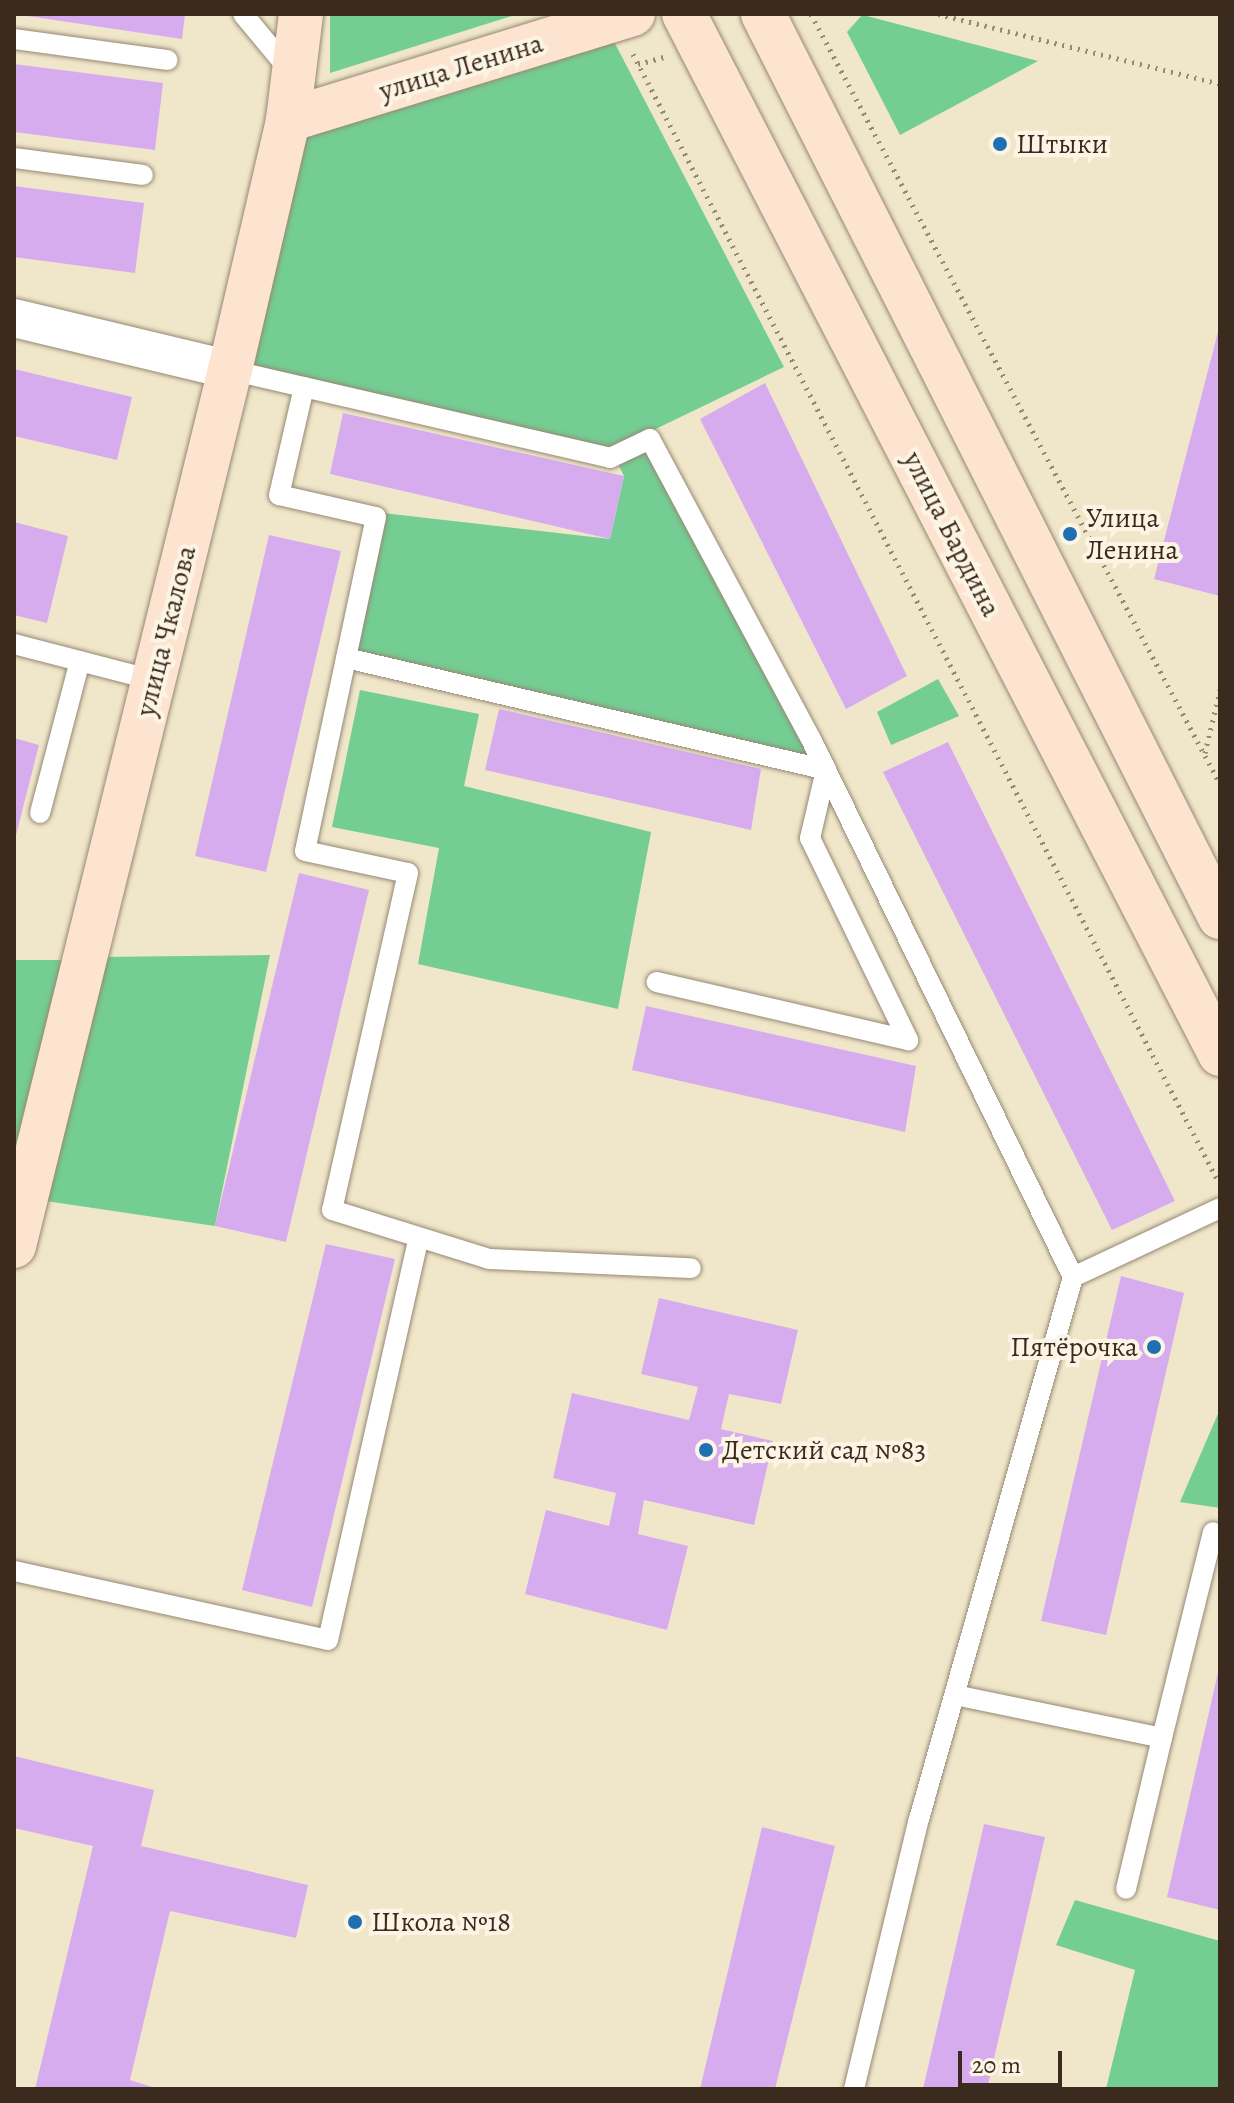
<!DOCTYPE html>
<meta charset="utf-8">
<style>
body{margin:0}
#map{position:relative;width:1234px;height:2103px;overflow:hidden;background:#f0e7ca;font-family:Alegreya,serif}
div>[style]{position:absolute}
[style*='--x']{left:calc(var(--x)*1px);top:calc(var(--y)*1px);width:calc(var(--w)*1px);rotate:calc(var(--a)*1deg)}
.green>*{inset:0;background:#74cd93}
.building>*{inset:0;background:#d7acee}
.path>*{height:5px;margin-top:-2.5px;transform-origin:0;background:repeating-linear-gradient(90deg,#968874 0 2px,transparent 0 8px)}
.roads{filter:drop-shadow(0 0 2px #968874) drop-shadow(0 0 2px #968874)}
.lane>*{height:20px;margin:-10px;padding:0 10px;transform-origin:10px;border-radius:10px;background:#fff}
.street>*{height:38px;margin:-19px;padding:0 19px;transform-origin:19px;border-radius:19px;background:#fff}
.secondary>*{height:44px;margin:-22px;padding:0 22px;transform-origin:22px;border-radius:22px;background:#fde4d0}
.dots>*{width:22px;height:22px;translate:-50% -50%;box-sizing:border-box;border:4px solid #fcf5e5;border-radius:50%}
span{translate:-50% -50%;white-space:nowrap;text-align:center;line-height:1.15;-webkit-text-stroke:8px #fcf5e5;paint-order:stroke}
.street-label{font-size:28px;color:#3b2a1e}
.poi-label{font-size:28px;color:#3b2a1e}
.left{translate:0 -50%;text-align:left}
.right{translate:-100% -50%;text-align:right}
.frame{position:absolute;inset:0;border:16px solid #3b2a1e;pointer-events:none}
.scale{position:absolute;left:958px;top:2051px;width:104px;height:36px;box-sizing:border-box;border:4px solid #3b2a1e;border-top:0;padding-left:10px;font-size:24px;line-height:28px;white-space:nowrap;color:#3b2a1e;-webkit-text-stroke:6px #fcf5e5;paint-order:stroke}
</style>
<div id="map">
<div class="green">
<i style="clip-path:polygon(330px 14px,518px 14px,330px 73px)"></i>
<i style="clip-path:polygon(862px 15px,863px 15px,1038px 61px,900px 135px,847px 32px)"></i>
<i style="clip-path:polygon(610px 34px,784px 367px,610px 451px,243px 366px,298px 129px)"></i>
<i style="clip-path:polygon(648px 446px,815px 762px,353px 655px,383px 513px,610px 539px,624px 476px,616px 460px)"></i>
<i style="clip-path:polygon(938px 679px,959px 716px,891px 745px,877px 712px)"></i>
<i style="clip-path:polygon(360px 690px,479px 714px,464px 786px,651px 832px,618px 1009px,418px 964px,439px 848px,332px 827px)"></i>
<i style="clip-path:polygon(270px 955px,215px 1226px,39px 1200px,97px 957px)"></i>
<i style="clip-path:polygon(14px 960px,72px 960px,14px 1194px)"></i>
<i style="clip-path:polygon(1220px 1409px,1220px 1508px,1180px 1502px)"></i>
<i style="clip-path:polygon(1075px 1900px,1220px 1941px,1220px 2089px,1106px 2089px,1135px 1970px,1056px 1945px)"></i>
</div>
<div class="building">
<i style="clip-path:polygon(14px 14px,185px 14px,182px 39px)"></i>
<i style="clip-path:polygon(14px 64px,163px 83px,155px 150px,14px 132px)"></i>
<i style="clip-path:polygon(14px 186px,144px 203px,135px 273px,14px 257px)"></i>
<i style="clip-path:polygon(1219px 328px,1220px 328px,1220px 596px,1154px 579px)"></i>
<i style="clip-path:polygon(14px 369px,132px 397px,117px 460px,14px 436px)"></i>
<i style="clip-path:polygon(765px 383px,907px 676px,846px 709px,700px 419px)"></i>
<i style="clip-path:polygon(343px 413px,624px 476px,610px 539px,330px 474px)"></i>
<i style="clip-path:polygon(14px 522px,68px 536px,47px 623px,14px 615px)"></i>
<i style="clip-path:polygon(269px 535px,341px 551px,266px 872px,195px 856px)"></i>
<i style="clip-path:polygon(499px 709px,761px 769px,751px 830px,485px 770px)"></i>
<i style="clip-path:polygon(14px 738px,39px 745px,15px 839px,14px 839px)"></i>
<i style="clip-path:polygon(948px 742px,1175px 1201px,1112px 1230px,883px 772px)"></i>
<i style="clip-path:polygon(299px 873px,369px 890px,286px 1242px,215px 1226px)"></i>
<i style="clip-path:polygon(646px 1006px,916px 1066px,905px 1132px,632px 1070px)"></i>
<i style="clip-path:polygon(326px 1244px,395px 1259px,312px 1607px,242px 1590px)"></i>
<i style="clip-path:polygon(1121px 1276px,1184px 1293px,1106px 1635px,1041px 1621px)"></i>
<i style="clip-path:polygon(659px 1298px,798px 1330px,781px 1404px,729px 1394px,721px 1429px,773px 1441px,754px 1525px,644px 1500px,638px 1534px,688px 1546px,667px 1630px,525px 1594px,546px 1510px,609px 1526px,616px 1493px,553px 1478px,572px 1393px,689px 1420px,698px 1387px,641px 1374px)"></i>
<i style="clip-path:polygon(1219px 1668px,1220px 1668px,1220px 1910px,1167px 1897px)"></i>
<i style="clip-path:polygon(14px 1756px,154px 1790px,141px 1846px,308px 1885px,296px 1938px,170px 1911px,130px 2080px,158px 2089px,35px 2089px,93px 1846px,14px 1828px)"></i>
<i style="clip-path:polygon(984px 1824px,1045px 1837px,987px 2089px,923px 2089px)"></i>
<i style="clip-path:polygon(762px 1827px,835px 1846px,775px 2089px,700px 2089px)"></i>
</div>
<div class="path">
<i style="--x:811;--y:14;--w:872;--a:62.02"></i>
<i style="--x:938;--y:14;--w:291;--a:13.9"></i>
<i style="--x:633;--y:54;--w:1270;--a:62.57"></i>
<i style="--x:638;--y:64;--w:27;--a:-15"></i>
<i style="--x:1205;--y:753;--w:65;--a:-76.6"></i>
</div>
<div class="roads">
<div class="lane">
<i style="--x:243;--y:14;--w:75;--a:50.4"></i>
<i style="--x:14;--y:39;--w:155;--a:7.8"></i>
<i style="--x:14;--y:158;--w:130;--a:7.5"></i>
<i style="--x:230;--y:370;--w:390;--a:13"></i>
<i style="--x:610;--y:458;--w:44;--a:-25.4"></i>
<i style="--x:650;--y:439;--w:340;--a:61.8"></i>
<i style="--x:811;--y:739;--w:598;--a:64.03"></i>
<i style="--x:1073;--y:1277;--w:162;--a:-25.1"></i>
<i style="--x:304;--y:387;--w:111;--a:103"></i>
<i style="--x:279;--y:495;--w:99;--a:12.8"></i>
<i style="--x:376;--y:517;--w:341;--a:102"></i>
<i style="--x:305;--y:851;--w:105;--a:12.1"></i>
<i style="--x:408;--y:873;--w:345;--a:102.7"></i>
<i style="--x:332;--y:1210;--w:164;--a:17.3"></i>
<i style="--x:489;--y:1259;--w:202;--a:2.6"></i>
<i style="--x:14;--y:644;--w:144;--a:14.5"></i>
<i style="--x:346;--y:658;--w:493;--a:13.1"></i>
<i style="--x:826;--y:770;--w:70;--a:103.2"></i>
<i style="--x:810;--y:838;--w:225;--a:64.1"></i>
<i style="--x:908;--y:1040;--w:258;--a:-167"></i>
<i style="--x:40;--y:813;--w:157;--a:-75.3"></i>
<i style="--x:14;--y:1571;--w:321;--a:12.4"></i>
<i style="--x:328;--y:1640;--w:410;--a:-77.3"></i>
<i style="--x:955;--y:1695;--w:211;--a:11.7"></i>
<i style="--x:1162;--y:1738;--w:155;--a:103.4"></i>
<i style="--x:1162;--y:1738;--w:212;--a:-76.1"></i>
<i style="--x:854;--y:2089;--w:278;--a:-76.5"></i>
<i style="--x:919;--y:1819;--w:563;--a:-74.14"></i>
</div>
<div class="street">
<i style="--x:14;--y:318;--w:222;--a:13.5"></i>
</div>
<div class="secondary">
<i style="--x:684;--y:14;--w:1170;--a:62.73"></i>
<i style="--x:763;--y:14;--w:1012;--a:63.16"></i>
<i style="--x:288;--y:120;--w:361;--a:-17.1"></i>
<i style="--x:14;--y:1246;--w:902;--a:-76.15"></i>
<i style="--x:230;--y:370;--w:257;--a:-76.9"></i>
<i style="--x:288;--y:120;--w:107;--a:-83"></i>
</div>
</div>
<div class="dots">
<i style="left:1000px;top:144px;background:#1f6fb2"></i>
<i style="left:1070px;top:534px;background:#1f6fb2"></i>
<i style="left:1154px;top:1347px;background:#1f6fb2"></i>
<i style="left:706px;top:1450px;background:#1f6fb2"></i>
<i style="left:355px;top:1922px;background:#1f6fb2"></i>
</div>
<div class="street-label">
<span style="left:461px;top:67px;rotate:-17deg">улица Ленина</span>
<span style="left:952px;top:534px;rotate:63deg">улица Бардина</span>
<span style="left:166px;top:631px;rotate:-76deg">улица Чкалова</span>
</div>
<div class="poi-label">
<span class="left" style="left:1016px;top:144px">Штыки</span>
<span class="left" style="left:1086px;top:534px">Улица<br>Ленина</span>
<span class="right" style="left:1138px;top:1347px">Пятёрочка</span>
<span class="left" style="left:722px;top:1450px">Детский сад №83</span>
<span class="left" style="left:371px;top:1922px">Школа №18</span>
</div>
<div class="frame"></div>
<div class="scale">20 m</div>
</div>
